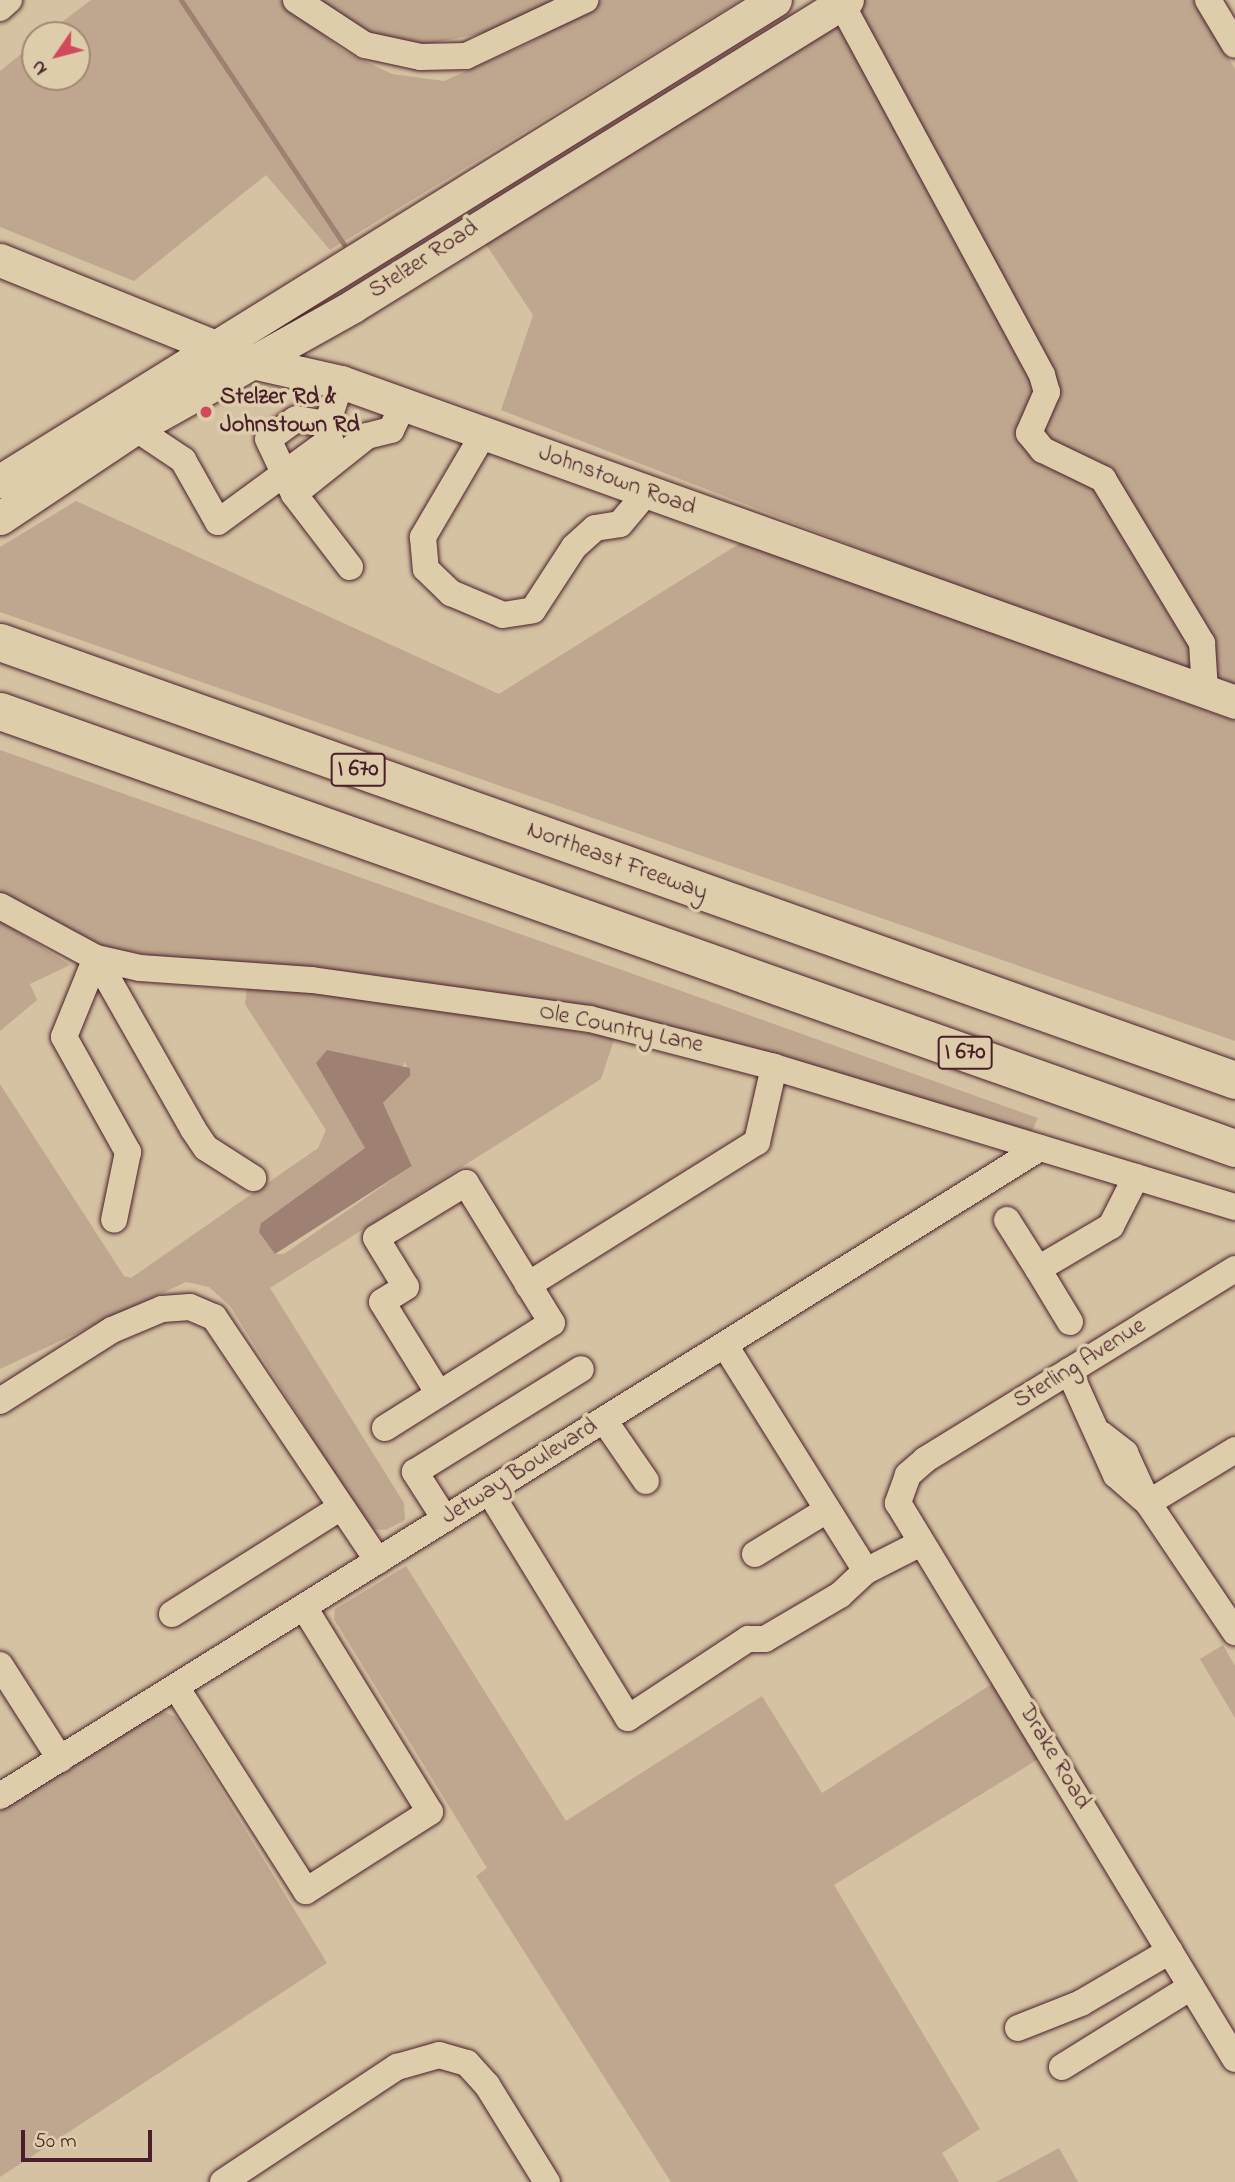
<!DOCTYPE html>
<style>
body{margin:0}
#map{position:relative;width:1235px;height:2182px;overflow:hidden;background:#d5c2a2;font-family:"Indie Flower",sans-serif}
div>[style]{position:absolute}
[style*='--x']{left:calc(var(--x)*1px);top:calc(var(--y)*1px);width:calc(var(--w)*1px);rotate:calc(var(--a)*1deg)}
.green>*{inset:0;background:#bea78e}
.water>*{inset:0;background:#9f8173}
.stream>*{height:5px;margin:-2.5px;padding:0 2.5px;transform-origin:2.5px;border-radius:2.5px;background:#9f8173}
.roads{filter:drop-shadow(0 0 2px #4a1f2b) drop-shadow(0 0 2px #4a1f2b)}
.minor>*{height:26px;margin:-13px;padding:0 13px;transform-origin:13px;border-radius:13px;background:#decdaa}
.major>*{height:33px;margin:-16.5px;padding:0 16.5px;transform-origin:16.5px;border-radius:16.5px;background:#decdaa}
.highway>*{height:37px;margin:-18.5px;padding:0 18.5px;transform-origin:18.5px;border-radius:18.5px;background:#decdaa}
.dots>*{width:19px;height:19px;translate:-50% -50%;box-sizing:border-box;border:4px solid #decdaa;border-radius:50%}
span{translate:-50% -50%;white-space:nowrap;text-align:center;line-height:1.15;-webkit-text-stroke:7px #decdaa;paint-order:stroke}
.shield-label span{padding:2px 5px;background:#decdaa;border:2px solid;border-radius:5px;-webkit-text-stroke-width:0}
.shield-label{font-size:23px;color:#4a1f2b;font-weight:700}
.street-label{font-size:24px;color:#4a1f2b}
.poi-label{font-size:24px;color:#4a1f2b;font-weight:700}
.left{translate:0 -50%;text-align:left}
.north{position:absolute;left:21px;top:21px;width:70px;height:70px;box-sizing:border-box;background:#decdaa;border:2px solid #a38777;border-radius:50%;rotate:235deg;font-size:19px;font-weight:700;line-height:28px;text-align:center;color:#4a1f2b}
.north::after{content:'';display:block;margin:auto;width:24px;height:32px;background:#d1495b;clip-path:polygon(50% 0,100% 100%,50% 72%,0 100%)}
.scale{position:absolute;left:21px;top:2130px;width:131px;height:32px;box-sizing:border-box;border:4px solid #4a1f2b;border-top:0;padding-left:9px;font-size:21px;line-height:24px;white-space:nowrap;color:#4a1f2b;-webkit-text-stroke:5px #decdaa;paint-order:stroke}
</style>
<div id="map">
<div class="green">
<i style="clip-path:polygon(91px 0,280px 0,342px 50px,392px 74px,444px 81px,532px 42px,602px 0,741px 0,330px 250px,266px 175px,134px 281px,0 227px,0 71px,35px 43px,35px 77px,77px 77px,77px 35px,45px 35px)"></i>
<i style="clip-path:polygon(314px 0,564px 0,505px 29px,423px 45px,357px 29px)"></i>
<i style="clip-path:polygon(862px 0,1194px 0,1235px 69px,1235px 693px,501px 410px,533px 315px,483px 240px)"></i>
<i style="clip-path:polygon(76px 501px,499px 694px,742px 542px,1235px 721px,1235px 1041px,0 612px,0 547px)"></i>
<i style="clip-path:polygon(0 750px,687px 993px,1038px 1118px,1030px 1135px,790px 1062px,95px 946px,0 894px)"></i>
<i style="clip-path:polygon(0 920px,70px 965px,30px 984px,37px 1000px,0 1031px)"></i>
<i style="clip-path:polygon(evenodd,247px 988px,377px 999px,615px 1037px,601px 1079px,270px 1288px,404px 1503px,405px 1520px,386px 1530px,369px 1529px,230px 1306px,209px 1287px,186px 1282px,0 1369px,0 1084px,124px 1276px,131px 1278px,318px 1148px,326px 1130px,245px 1004px,247px 988px,405px 1062px,410px 1076px,383px 1103px,412px 1166px,284px 1254px,275px 1254px,261px 1223px,365px 1148px,361px 1136px,405px 1062px)"></i>
<i style="clip-path:polygon(406px 1566px,566px 1821px,762px 1696px,822px 1793px,998px 1680px,1045px 1755px,834px 1885px,980px 2129px,942px 2153px,959px 2182px,671px 2182px,476px 1876px,487px 1868px,334px 1619px,335px 1609px)"></i>
<i style="clip-path:polygon(1223px 1645px,1235px 1666px,1235px 1718px,1200px 1659px)"></i>
<i style="clip-path:polygon(160px 1710px,176px 1717px,327px 1963px,0 2177px,0 1811px)"></i>
<i style="clip-path:polygon(1059px 2148px,1078px 2182px,996px 2182px)"></i>
</div>
<div class="water">
<i style="clip-path:polygon(327px 1050px,410px 1068px,410px 1076px,383px 1103px,412px 1166px,275px 1254px,259px 1232px,261px 1223px,365px 1148px,316px 1063px)"></i>
</div>
<div class="stream">
<i style="--x:181;--y:0;--w:293;--a:56.3"></i>
</div>
<div class="roads">
<div class="minor">
<i style="--x:296;--y:0;--w:82;--a:33.1"></i>
<i style="--x:365;--y:45;--w:57;--a:12.1"></i>
<i style="--x:421;--y:57;--w:45;--a:-1.3"></i>
<i style="--x:466;--y:56;--w:132;--a:-25.2"></i>
<i style="--x:1208;--y:0;--w:52;--a:59"></i>
<i style="--x:841;--y:3;--w:423;--a:61.6"></i>
<i style="--x:1042;--y:375;--w:18;--a:74"></i>
<i style="--x:1047;--y:392;--w:45;--a:113.7"></i>
<i style="--x:1029;--y:433;--w:22;--a:51"></i>
<i style="--x:1043;--y:450;--w:67;--a:25.8"></i>
<i style="--x:1103;--y:479;--w:192;--a:58.9"></i>
<i style="--x:1202;--y:643;--w:48;--a:86.4"></i>
<i style="--x:0;--y:8;--w:12;--a:-42"></i>
<i style="--x:327;--y:424;--w:31;--a:-171"></i>
<i style="--x:296;--y:419;--w:34;--a:144"></i>
<i style="--x:268;--y:439;--w:61;--a:64.7"></i>
<i style="--x:294;--y:494;--w:92;--a:52.5"></i>
<i style="--x:135;--y:428;--w:58;--a:33.7"></i>
<i style="--x:183;--y:460;--w:71;--a:60.6"></i>
<i style="--x:218;--y:522;--w:139;--a:-36.2"></i>
<i style="--x:330;--y:440;--w:16;--a:-101"></i>
<i style="--x:327;--y:424;--w:44;--a:-71.6"></i>
<i style="--x:484;--y:433;--w:121;--a:120.4"></i>
<i style="--x:423;--y:537;--w:32;--a:85"></i>
<i style="--x:426;--y:569;--w:35;--a:44"></i>
<i style="--x:451;--y:593;--w:56;--a:22.9"></i>
<i style="--x:503;--y:615;--w:30;--a:-9"></i>
<i style="--x:533;--y:610;--w:75;--a:-56.9"></i>
<i style="--x:574;--y:547;--w:28;--a:-42"></i>
<i style="--x:595;--y:528;--w:25;--a:-9"></i>
<i style="--x:620;--y:524;--w:42;--a:-49.8"></i>
<i style="--x:294;--y:494;--w:93;--a:-38.5"></i>
<i style="--x:367;--y:436;--w:25;--a:-14"></i>
<i style="--x:391;--y:430;--w:28;--a:-64"></i>
<i style="--x:0;--y:906;--w:109;--a:28.4"></i>
<i style="--x:96;--y:958;--w:45;--a:12.8"></i>
<i style="--x:140;--y:968;--w:172;--a:4"></i>
<i style="--x:312;--y:980;--w:281;--a:8"></i>
<i style="--x:590;--y:1019;--w:190;--a:14.6"></i>
<i style="--x:774;--y:1067;--w:482;--a:16.9"></i>
<i style="--x:96;--y:958;--w:85;--a:112.1"></i>
<i style="--x:64;--y:1037;--w:132;--a:60.9"></i>
<i style="--x:128;--y:1152;--w:69;--a:101.6"></i>
<i style="--x:96;--y:958;--w:197;--a:60.4"></i>
<i style="--x:193;--y:1129;--w:23;--a:56"></i>
<i style="--x:206;--y:1148;--w:56;--a:32.6"></i>
<i style="--x:1007;--y:1220;--w:58;--a:57.7"></i>
<i style="--x:1235;--y:1269;--w:364;--a:148.4"></i>
<i style="--x:925;--y:1460;--w:23;--a:139"></i>
<i style="--x:908;--y:1475;--w:30;--a:110"></i>
<i style="--x:898;--y:1503;--w:650;--a:58.78"></i>
<i style="--x:528;--y:1285;--w:270;--a:-32"></i>
<i style="--x:757;--y:1142;--w:77;--a:-77.2"></i>
<i style="--x:1070;--y:1322;--w:62;--a:-121.1"></i>
<i style="--x:1038;--y:1269;--w:85;--a:-30.5"></i>
<i style="--x:1111;--y:1226;--w:55;--a:-63"></i>
<i style="--x:1069;--y:1371;--w:114;--a:65.7"></i>
<i style="--x:1116;--y:1475;--w:43;--a:41.2"></i>
<i style="--x:0;--y:1401;--w:133;--a:-32.4"></i>
<i style="--x:112;--y:1330;--w:54;--a:-22.8"></i>
<i style="--x:162;--y:1309;--w:28;--a:-4"></i>
<i style="--x:190;--y:1307;--w:26;--a:23"></i>
<i style="--x:214;--y:1317;--w:294;--a:56.1"></i>
<i style="--x:604;--y:1420;--w:74;--a:55.5"></i>
<i style="--x:385;--y:1428;--w:197;--a:-32.2"></i>
<i style="--x:552;--y:1323;--w:164;--a:-121.6"></i>
<i style="--x:466;--y:1183;--w:105;--a:148.6"></i>
<i style="--x:376;--y:1238;--w:57;--a:58.5"></i>
<i style="--x:406;--y:1287;--w:28;--a:148"></i>
<i style="--x:382;--y:1302;--w:108;--a:58.2"></i>
<i style="--x:1101;--y:1434;--w:31;--a:38"></i>
<i style="--x:1125;--y:1453;--w:55;--a:65.3"></i>
<i style="--x:1148;--y:1503;--w:156;--a:56"></i>
<i style="--x:489;--y:1491;--w:266;--a:58.5"></i>
<i style="--x:628;--y:1718;--w:144;--a:-33.4"></i>
<i style="--x:748;--y:1639;--w:17;--a:0"></i>
<i style="--x:765;--y:1639;--w:87;--a:-30.4"></i>
<i style="--x:840;--y:1595;--w:35;--a:-43"></i>
<i style="--x:866;--y:1571;--w:266;--a:-122"></i>
<i style="--x:1148;--y:1503;--w:102;--a:-31.3"></i>
<i style="--x:445;--y:1519;--w:56;--a:-122.6"></i>
<i style="--x:415;--y:1472;--w:195;--a:-31.8"></i>
<i style="--x:755;--y:1554;--w:84;--a:-31.4"></i>
<i style="--x:866;--y:1571;--w:59;--a:-27"></i>
<i style="--x:172;--y:1614;--w:200;--a:-32.3"></i>
<i style="--x:0;--y:1665;--w:112;--a:57.4"></i>
<i style="--x:176;--y:1687;--w:242;--a:57.5"></i>
<i style="--x:306;--y:1891;--w:147;--a:-32.5"></i>
<i style="--x:430;--y:1812;--w:241;--a:-121.6"></i>
<i style="--x:0;--y:1796;--w:1225;--a:-31.93"></i>
<i style="--x:1018;--y:2028;--w:68;--a:-21.6"></i>
<i style="--x:1081;--y:2003;--w:103;--a:-30.3"></i>
<i style="--x:1062;--y:2067;--w:152;--a:-31.8"></i>
<i style="--x:223;--y:2182;--w:209;--a:-33.5"></i>
<i style="--x:397;--y:2067;--w:44;--a:-15.9"></i>
<i style="--x:439;--y:2055;--w:29;--a:16"></i>
<i style="--x:467;--y:2063;--w:30;--a:48"></i>
<i style="--x:487;--y:2085;--w:114;--a:58.3"></i>
</div>
<div class="major">
<i style="--x:0;--y:260;--w:272;--a:22"></i>
<i style="--x:252;--y:362;--w:91;--a:12.7"></i>
<i style="--x:341;--y:382;--w:950;--a:19.69"></i>
<i style="--x:0;--y:481;--w:912;--a:-31.83"></i>
<i style="--x:0;--y:518;--w:162;--a:-33.7"></i>
<i style="--x:135;--y:428;--w:250;--a:-29.2"></i>
<i style="--x:353;--y:306;--w:581;--a:-31.78"></i>
</div>
<div class="highway">
<i style="--x:0;--y:642;--w:1310;--a:19.53"></i>
<i style="--x:0;--y:711;--w:1310;--a:19.49"></i>
</div>
</div>
<div class="dots">
<i style="left:206px;top:412px;background:#d1495b"></i>
</div>
<div class="shield-label">
<span style="left:358px;top:770px">I 670</span>
<span style="left:965px;top:1053px">I 670</span>
</div>
<div class="street-label">
<span style="left:424px;top:260px;rotate:-33deg">Stelzer Road</span>
<span style="left:617px;top:481px;rotate:20deg">Johnstown Road</span>
<span style="left:617px;top:862px;rotate:20deg">Northeast Freeway</span>
<span style="left:621px;top:1029px;rotate:12deg">Ole Country Lane</span>
<span style="left:1080px;top:1364px;rotate:-32deg">Sterling Avenue</span>
<span style="left:520px;top:1472px;rotate:-32deg">Jetway Boulevard</span>
<span style="left:1054px;top:1757px;rotate:59deg">Drake Road</span>
</div>
<div class="poi-label">
<span class="left" style="left:220px;top:412px">Stelzer Rd &amp;<br>Johnstown Rd</span>
</div>
<div class="north">N</div>
<div class="scale">50 m</div>
</div>
